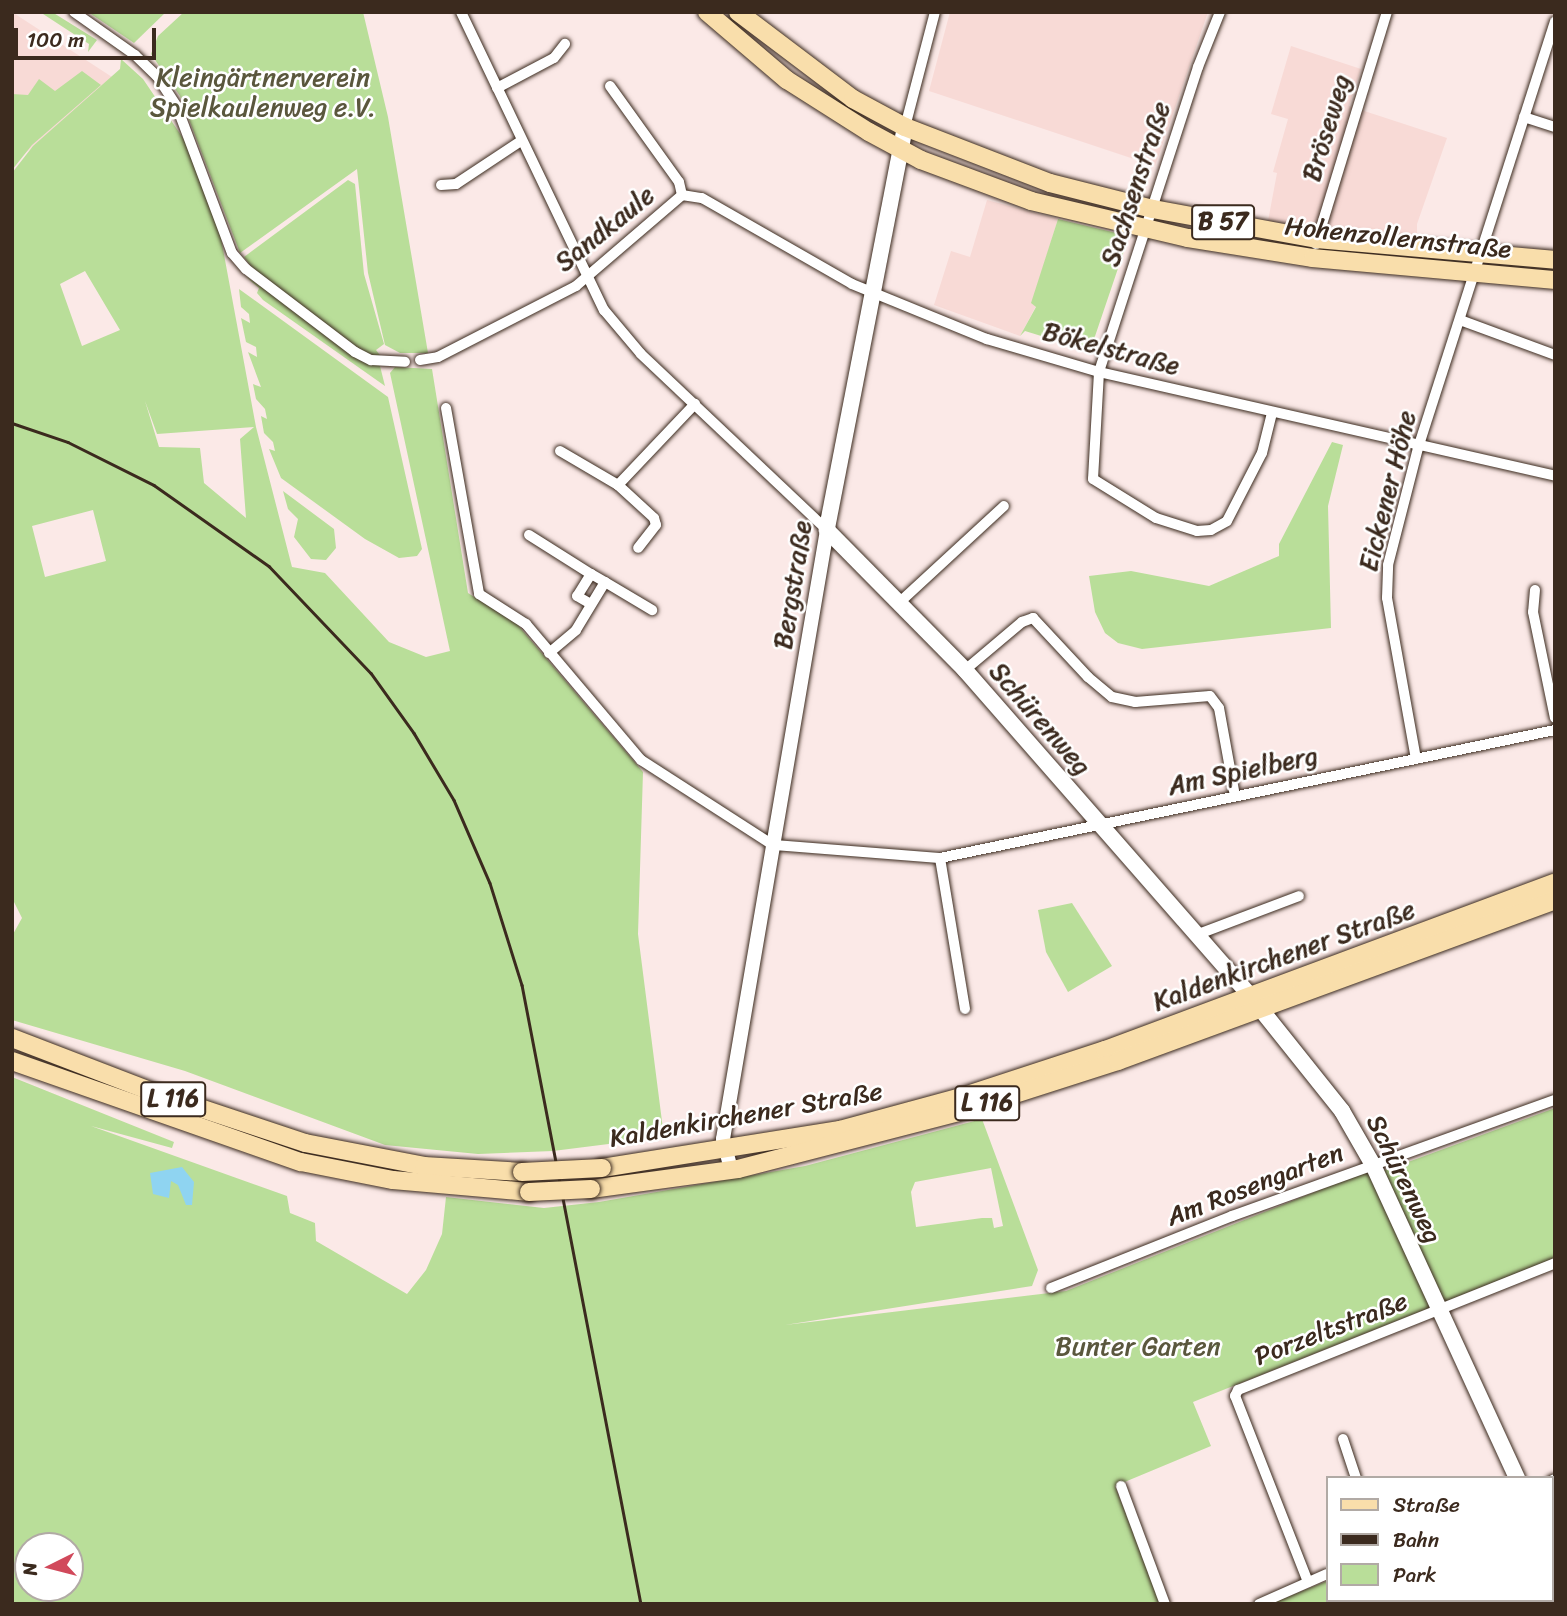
<!DOCTYPE html>
<meta charset="utf-8">
<style>
body{margin:0}
#map{position:relative;width:1567px;height:1616px;overflow:hidden;background:#fbe9e7;font-family:Sriracha,sans-serif}
div>[style]{position:absolute}
[style*='--x']{left:calc(var(--x)*1px);top:calc(var(--y)*1px);width:calc(var(--w)*1px);rotate:calc(var(--a)*1deg)}
.built>*{inset:0;background:#f8dad6}
.green>*{inset:0;background:#b9de99}
.water>*{inset:0;background:#8fd4f1}
.roads{filter:drop-shadow(0 0 2px #3b2a1e) drop-shadow(0 0 2px #3b2a1e)}
.minor>*{height:10px;margin:-5px;padding:0 5px;transform-origin:5px;border-radius:5px;background:#fff}
.tertiary>*{height:14px;margin:-7px;padding:0 7px;transform-origin:7px;border-radius:7px;background:#fff}
.secondary>*{height:16px;margin:-8px;padding:0 8px;transform-origin:8px;border-radius:8px;background:#fff}
.primary>*{height:18px;margin:-9px;padding:0 9px;transform-origin:9px;border-radius:9px;background:#f9deab}
.rail>*{height:2.5px;margin:-1.25px;padding:0 1.25px;transform-origin:1.25px;border-radius:1.25px;background:#3b2a1e}
.bridges{filter:drop-shadow(0 0 2px #3b2a1e) drop-shadow(0 0 2px #3b2a1e)}
.primary-bridge>*{height:18px;margin:-9px;padding:0 9px;transform-origin:9px;border-radius:9px;background:#f9deab}
span{translate:-50% -50%;white-space:nowrap;text-align:center;line-height:1.15;-webkit-text-stroke:5px #fff;paint-order:stroke}
.shield-label span{padding:2px 5px;background:#fff;border:2px solid;border-radius:5px;-webkit-text-stroke-width:0}
.shield-label{font-size:24px;color:#3b2a1e;font-weight:700}
.park-label{font-size:26px;color:#5a573d}
.street-label{font-size:26px;color:#3b2a1e}
.frame{position:absolute;inset:0;border:14px solid #3b2a1e;pointer-events:none}
.legend{position:absolute;left:1326px;top:1476px;width:228px;height:126px;box-sizing:border-box;background:#fff;border:2px solid #b1aaa5;margin:0;padding:9px 12px;list-style:none;font-size:21px;color:#3b2a1e}
.legend li{display:flex;align-items:center;gap:14px;height:35px}
.legend b{width:35px;border:2px solid #b1aaa5}
.north{position:absolute;left:14px;top:1532px;width:70px;height:70px;box-sizing:border-box;background:#fff;border:2px solid #b1aaa5;border-radius:50%;rotate:264deg;font-size:19px;font-weight:700;line-height:28px;text-align:center;color:#3b2a1e}
.north::after{content:'';display:block;margin:auto;width:24px;height:32px;background:#d1495b;clip-path:polygon(50% 0,100% 100%,50% 72%,0 100%)}
.scale{position:absolute;left:14px;top:28px;width:142px;height:32px;box-sizing:border-box;border:4px solid #3b2a1e;border-top:0;padding-left:9px;font-size:21px;line-height:24px;white-space:nowrap;color:#3b2a1e;-webkit-text-stroke:5px #fff;paint-order:stroke}
</style>
<div id="map">
<div class="built">
<i style="clip-path:polygon(12px 12px,112px 77px,12px 165px)"></i>
<i style="clip-path:polygon(950px 12px,1208px 12px,1155px 166px,929px 91px)"></i>
<i style="clip-path:polygon(1291px 46px,1361px 69px,1349px 106px,1447px 138px,1417px 224px,1417px 241px,1268px 221px,1277px 173px,1273px 172px,1288px 119px,1271px 114px)"></i>
<i style="clip-path:polygon(987px 200px,1058px 219px,1032px 303px,1036px 306px,1020px 336px,934px 305px,951px 251px,970px 257px)"></i>
</div>
<div class="green">
<i style="clip-path:polygon(40px 12px,52px 12px,97px 40px,88px 52px,89px 44px)"></i>
<i style="clip-path:polygon(88px 12px,166px 12px,134px 43px)"></i>
<i style="clip-path:polygon(184px 12px,363px 12px,388px 117px,428px 353px,400px 353px,385px 345px,368px 273px,357px 169px,240px 253px,180px 96px,151px 54px,158px 36px)"></i>
<i style="clip-path:polygon(evenodd,121px 59px,143px 79px,187px 144px,220px 233px,256px 427px,292px 567px,325px 573px,389px 642px,426px 657px,450px 651px,390px 373px,395px 367px,432px 369px,468px 593px,517px 624px,643px 772px,638px 934px,664px 1137px,553px 1151px,478px 1154px,385px 1145px,185px 1071px,12px 1020px,12px 936px,22px 918px,12px 898px,12px 173px,33px 146px,120px 69px,121px 59px,85px 271px,120px 330px,82px 346px,60px 284px,85px 271px,121px 59px,145px 401px,157px 434px,254px 427px,240px 439px,246px 518px,204px 483px,200px 448px,159px 447px,145px 401px,121px 59px,93px 510px,106px 561px,45px 577px,32px 526px,93px 510px)"></i>
<i style="clip-path:polygon(82px 71px,101px 85px,32px 145px,12px 170px,12px 94px,28px 95px,39px 79px,55px 91px)"></i>
<i style="clip-path:polygon(348px 180px,355px 184px,364px 274px,384px 344px,376px 350px,382px 358px,361px 351px,254px 270px,244px 257px)"></i>
<i style="clip-path:polygon(1058px 219px,1129px 236px,1090px 351px,1025px 331px,1020px 336px,1036px 307px,1031px 303px)"></i>
<i style="clip-path:polygon(245px 276px,380px 366px,385px 386px,263px 300px,257px 293px,259px 288px)"></i>
<i style="clip-path:polygon(239px 289px,388px 397px,422px 549px,417px 556px,399px 558px,365px 539px,281px 478px,269px 449px,275px 451px,273px 442px,264px 433px,261px 416px,267px 419px,265px 409px,256px 399px,253px 384px,261px 387px,248px 352px,257px 357px,256px 347px,246px 342px,241px 318px,250px 323px,249px 314px,241px 307px)"></i>
<i style="clip-path:polygon(1332px 442px,1343px 445px,1328px 506px,1331px 628px,1142px 649px,1118px 643px,1105px 633px,1095px 612px,1089px 576px,1131px 571px,1209px 586px,1279px 556px,1279px 544px)"></i>
<i style="clip-path:polygon(283px 491px,334px 529px,336px 548px,326px 560px,311px 559px,294px 537px,298px 519px,288px 509px)"></i>
<i style="clip-path:polygon(1072px 903px,1112px 966px,1068px 992px,1046px 952px,1038px 910px)"></i>
<i style="clip-path:polygon(evenodd,12px 1077px,174px 1142px,172px 1148px,91px 1126px,287px 1196px,290px 1213px,315px 1223px,316px 1241px,407px 1294px,426px 1270px,442px 1234px,446px 1197px,544px 1208px,599px 1202px,805px 1166px,982px 1119px,1038px 1270px,1032px 1286px,785px 1325px,1066px 1291px,1360px 1174px,1389px 1169px,1555px 1108px,1555px 1258px,1193px 1402px,1211px 1446px,1115px 1486px,1161px 1604px,12px 1604px,12px 1077px,991px 1168px,1003px 1226px,994px 1228px,992px 1218px,982px 1218px,916px 1227px,911px 1192px,915px 1182px,991px 1168px,12px 1077px,28px 1546px,70px 1546px,70px 1588px,28px 1588px,28px 1546px)"></i>
<i style="clip-path:polygon(1327px 1581px,1327px 1600px,1402px 1600px,1270px 1604px)"></i>
</div>
<div class="water">
<i style="clip-path:polygon(182px 1167px,194px 1182px,192px 1205px,186px 1205px,178px 1185px,171px 1181px,169px 1198px,153px 1194px,150px 1173px)"></i>
</div>
<div class="roads">
<div class="minor">
<i style="--x:74;--y:12;--w:75;--a:35.2"></i>
<i style="--x:135;--y:55;--w:30;--a:44"></i>
<i style="--x:157;--y:76;--w:37;--a:57"></i>
<i style="--x:177;--y:107;--w:156;--a:69.4"></i>
<i style="--x:232;--y:253;--w:21;--a:49"></i>
<i style="--x:246;--y:269;--w:137;--a:37.3"></i>
<i style="--x:355;--y:352;--w:18;--a:27"></i>
<i style="--x:371;--y:360;--w:34;--a:3"></i>
<i style="--x:461;--y:12;--w:331;--a:64.4"></i>
<i style="--x:604;--y:310;--w:57;--a:49.9"></i>
<i style="--x:641;--y:354;--w:256;--a:43.4"></i>
<i style="--x:1220;--y:12;--w:59;--a:111.8"></i>
<i style="--x:1198;--y:67;--w:321;--a:108"></i>
<i style="--x:1099;--y:372;--w:107;--a:93.2"></i>
<i style="--x:1093;--y:479;--w:74;--a:31.8"></i>
<i style="--x:1156;--y:518;--w:43;--a:17.6"></i>
<i style="--x:1197;--y:531;--w:14;--a:-4"></i>
<i style="--x:1211;--y:530;--w:18;--a:-29"></i>
<i style="--x:1227;--y:521;--w:76;--a:-62.8"></i>
<i style="--x:1262;--y:453;--w:41;--a:-76"></i>
<i style="--x:610;--y:86;--w:118;--a:54.3"></i>
<i style="--x:679;--y:182;--w:13;--a:77"></i>
<i style="--x:497;--y:88;--w:64;--a:-27.8"></i>
<i style="--x:554;--y:58;--w:18;--a:-52"></i>
<i style="--x:1524;--y:117;--w:33;--a:18"></i>
<i style="--x:905;--y:127;--w:119;--a:-75.4"></i>
<i style="--x:441;--y:185;--w:15;--a:-4"></i>
<i style="--x:456;--y:184;--w:78;--a:-33.5"></i>
<i style="--x:682;--y:195;--w:20;--a:9"></i>
<i style="--x:702;--y:198;--w:173;--a:29.8"></i>
<i style="--x:852;--y:284;--w:146;--a:22.2"></i>
<i style="--x:987;--y:339;--w:117;--a:16.4"></i>
<i style="--x:1099;--y:372;--w:468;--a:12.8"></i>
<i style="--x:1316;--y:244;--w:243;--a:-73"></i>
<i style="--x:1460;--y:320;--w:101;--a:20.2"></i>
<i style="--x:420;--y:360;--w:18;--a:-9"></i>
<i style="--x:438;--y:357;--w:155;--a:-27.2"></i>
<i style="--x:576;--y:286;--w:140;--a:-40.6"></i>
<i style="--x:446;--y:408;--w:189;--a:79.9"></i>
<i style="--x:479;--y:594;--w:56;--a:32.6"></i>
<i style="--x:526;--y:624;--w:178;--a:49.8"></i>
<i style="--x:641;--y:760;--w:157;--a:32.8"></i>
<i style="--x:773;--y:845;--w:168;--a:4.5"></i>
<i style="--x:940;--y:858;--w:628;--a:-11.76"></i>
<i style="--x:560;--y:451;--w:67;--a:30.4"></i>
<i style="--x:618;--y:485;--w:49;--a:42.5"></i>
<i style="--x:654;--y:518;--w:7;--a:74"></i>
<i style="--x:656;--y:525;--w:29;--a:128"></i>
<i style="--x:618;--y:485;--w:112;--a:-46.5"></i>
<i style="--x:529;--y:535;--w:73;--a:32.2"></i>
<i style="--x:605;--y:582;--w:55;--a:30.8"></i>
<i style="--x:1535;--y:590;--w:22;--a:95"></i>
<i style="--x:1533;--y:612;--w:108;--a:78.3"></i>
<i style="--x:901;--y:601;--w:140;--a:-42.7"></i>
<i style="--x:549;--y:653;--w:35;--a:-40"></i>
<i style="--x:576;--y:630;--w:56;--a:-58.9"></i>
<i style="--x:605;--y:582;--w:16;--a:-150"></i>
<i style="--x:591;--y:574;--w:26;--a:122"></i>
<i style="--x:577;--y:596;--w:16;--a:30"></i>
<i style="--x:965;--y:670;--w:75;--a:-40.1"></i>
<i style="--x:1022;--y:622;--w:12;--a:-20"></i>
<i style="--x:1033;--y:618;--w:81;--a:47"></i>
<i style="--x:1088;--y:677;--w:31;--a:40"></i>
<i style="--x:1112;--y:697;--w:24;--a:12"></i>
<i style="--x:1135;--y:702;--w:75;--a:-4.6"></i>
<i style="--x:1210;--y:696;--w:15;--a:53"></i>
<i style="--x:1219;--y:708;--w:89;--a:79.7"></i>
<i style="--x:1416;--y:759;--w:164;--a:-100.2"></i>
<i style="--x:1387;--y:598;--w:33;--a:-88"></i>
<i style="--x:1388;--y:565;--w:121;--a:-75.6"></i>
<i style="--x:1418;--y:448;--w:448;--a:-72.2"></i>
<i style="--x:940;--y:858;--w:153;--a:80.6"></i>
<i style="--x:1196;--y:935;--w:110;--a:-20.7"></i>
<i style="--x:1051;--y:1288;--w:195;--a:-21.7"></i>
<i style="--x:1232;--y:1216;--w:343;--a:-19.8"></i>
<i style="--x:1343;--y:1439;--w:41;--a:71.6"></i>
<i style="--x:1551;--y:1481;--w:4;--a:-27"></i>
<i style="--x:1121;--y:1486;--w:126;--a:69.6"></i>
<i style="--x:1551;--y:1541;--w:4;--a:-14"></i>
<i style="--x:1308;--y:1582;--w:200;--a:-111.4"></i>
<i style="--x:1235;--y:1396;--w:7;--a:-63"></i>
<i style="--x:1238;--y:1390;--w:341;--a:-21.8"></i>
<i style="--x:1259;--y:1604;--w:74;--a:-23.8"></i>
<i style="--x:1401;--y:1604;--w:9;--a:-27"></i>
</div>
<div class="tertiary">
<i style="--x:731;--y:1169;--w:31;--a:-105"></i>
<i style="--x:723;--y:1139;--w:618;--a:-80.31"></i>
</div>
<div class="secondary">
<i style="--x:905;--y:127;--w:410;--a:101"></i>
<i style="--x:827;--y:530;--w:197;--a:45.4"></i>
<i style="--x:965;--y:670;--w:434;--a:48.8"></i>
<i style="--x:1251;--y:997;--w:146;--a:51.4"></i>
<i style="--x:1342;--y:1111;--w:62;--a:60.1"></i>
<i style="--x:1373;--y:1165;--w:345;--a:65.3"></i>
<i style="--x:1551;--y:1555;--w:8;--a:60"></i>
</div>
<div class="primary">
<i style="--x:707;--y:12;--w:105;--a:40.4"></i>
<i style="--x:787;--y:80;--w:97;--a:32.4"></i>
<i style="--x:869;--y:132;--w:59;--a:28.3"></i>
<i style="--x:921;--y:160;--w:117;--a:20.4"></i>
<i style="--x:1031;--y:201;--w:161;--a:13.3"></i>
<i style="--x:1188;--y:238;--w:127;--a:9.1"></i>
<i style="--x:1313;--y:258;--w:243;--a:5.2"></i>
<i style="--x:738;--y:12;--w:144;--a:37.1"></i>
<i style="--x:853;--y:99;--w:59;--a:28.3"></i>
<i style="--x:905;--y:127;--w:155;--a:21.1"></i>
<i style="--x:1050;--y:183;--w:106;--a:14.2"></i>
<i style="--x:1153;--y:209;--w:167;--a:10.4"></i>
<i style="--x:1317;--y:239;--w:239;--a:5"></i>
<i style="--x:12;--y:1038;--w:156;--a:21"></i>
<i style="--x:158;--y:1094;--w:155;--a:18.4"></i>
<i style="--x:305;--y:1143;--w:121;--a:10.9"></i>
<i style="--x:424;--y:1166;--w:98;--a:3.5"></i>
<i style="--x:12;--y:1061;--w:306;--a:19.3"></i>
<i style="--x:301;--y:1162;--w:94;--a:11.1"></i>
<i style="--x:393;--y:1180;--w:137;--a:5"></i>
<i style="--x:602;--y:1168;--w:241;--a:-9.1"></i>
<i style="--x:840;--y:1130;--w:122;--a:-15.2"></i>
<i style="--x:958;--y:1098;--w:155;--a:-18.1"></i>
<i style="--x:1105;--y:1050;--w:480;--a:-20.4"></i>
<i style="--x:591;--y:1189;--w:148;--a:-7.7"></i>
<i style="--x:738;--y:1169;--w:228;--a:-14.5"></i>
<i style="--x:959;--y:1112;--w:167;--a:-17.8"></i>
<i style="--x:1118;--y:1061;--w:466;--a:-20.2"></i>
</div>
</div>
<div class="rail">
<i style="--x:12;--y:423;--w:59;--a:18.7"></i>
<i style="--x:68;--y:442;--w:96;--a:26.6"></i>
<i style="--x:154;--y:485;--w:141;--a:35.2"></i>
<i style="--x:269;--y:566;--w:148;--a:46.4"></i>
<i style="--x:371;--y:673;--w:74;--a:54.4"></i>
<i style="--x:414;--y:733;--w:78;--a:59.2"></i>
<i style="--x:454;--y:800;--w:90;--a:66.6"></i>
<i style="--x:490;--y:883;--w:107;--a:72.6"></i>
<i style="--x:522;--y:985;--w:630;--a:79.12"></i>
</div>
<div class="bridges">
<div class="primary-bridge">
<i style="--x:522;--y:1172;--w:80;--a:-2.9"></i>
<i style="--x:529;--y:1192;--w:62;--a:-2.8"></i>
</div>
</div>
<div class="shield-label">
<span style="left:1223px;top:222px">B 57</span>
<span style="left:173px;top:1099px">L 116</span>
<span style="left:987px;top:1103px">L 116</span>
</div>
<div class="park-label">
<span style="left:263px;top:93px">Kleingärtnerverein<br>Spielkaulenweg e.V.</span>
<span style="left:1138px;top:1347px">Bunter Garten</span>
</div>
<div class="street-label">
<span style="left:1327px;top:128px;rotate:-73deg">Bröseweg</span>
<span style="left:1136px;top:184px;rotate:-72deg">Sachsenstraße</span>
<span style="left:605px;top:229px;rotate:-39deg">Sandkaule</span>
<span style="left:1398px;top:238px;rotate:6deg">Hohenzollernstraße</span>
<span style="left:1111px;top:349px;rotate:15deg">Bökelstraße</span>
<span style="left:1388px;top:491px;rotate:-76deg">Eickener Höhe</span>
<span style="left:793px;top:585px;rotate:-81deg">Bergstraße</span>
<span style="left:1040px;top:719px;rotate:49deg">Schürenweg</span>
<span style="left:1243px;top:771px;rotate:-12deg">Am Spielberg</span>
<span style="left:1284px;top:956px;rotate:-20deg">Kaldenkirchener Straße</span>
<span style="left:746px;top:1115px;rotate:-10deg">Kaldenkirchener Straße</span>
<span style="left:1404px;top:1179px;rotate:64deg">Schürenweg</span>
<span style="left:1255px;top:1185px;rotate:-21deg">Am Rosengarten</span>
<span style="left:1331px;top:1329px;rotate:-21deg">Porzeltstraße</span>
</div>
<div class="frame"></div>
<ul class="legend">
<li><b style="height:9px;background:#f9deab"></b>Straße</li>
<li><b style="height:9px;background:#3b2a1e"></b>Bahn</li>
<li><b style="height:19px;background:#b9de99"></b>Park</li>
</ul>
<div class="north">N</div>
<div class="scale">100 m</div>
</div>
